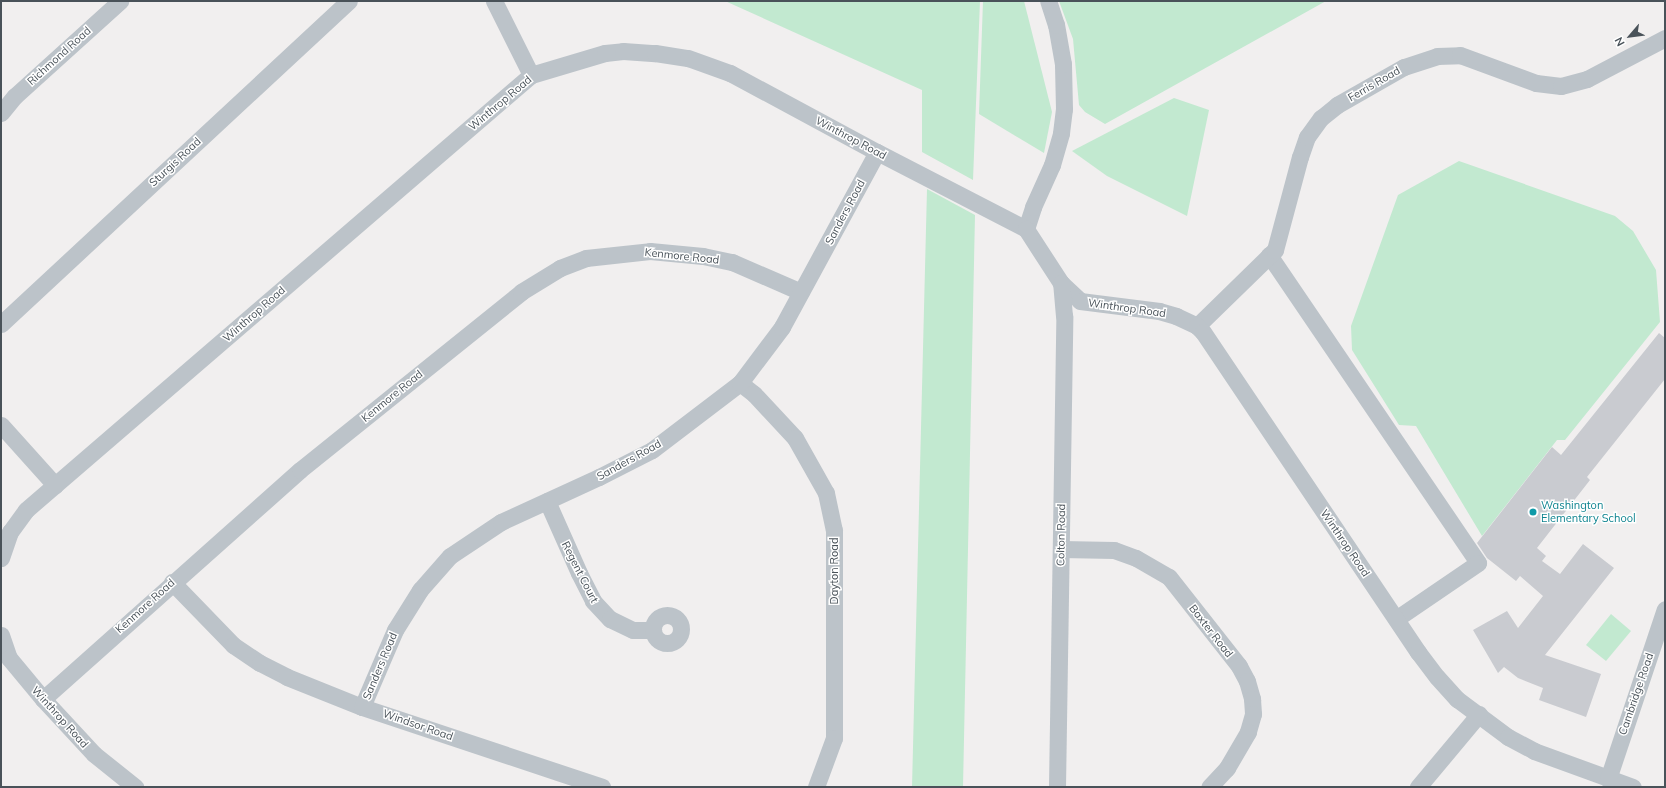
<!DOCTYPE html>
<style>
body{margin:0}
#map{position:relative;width:1666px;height:788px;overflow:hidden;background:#f1efef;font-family:Mulish,sans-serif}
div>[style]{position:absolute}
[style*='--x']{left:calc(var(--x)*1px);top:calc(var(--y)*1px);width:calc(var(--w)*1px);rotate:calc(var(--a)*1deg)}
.green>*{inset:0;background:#c2e9d0}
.building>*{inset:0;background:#c9cbd0}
.minor>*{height:17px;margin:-8.5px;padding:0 8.5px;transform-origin:8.5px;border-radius:8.5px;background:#bcc3c9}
.minor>.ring{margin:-8.5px;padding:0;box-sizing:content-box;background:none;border:17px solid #bcc3c9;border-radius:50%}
.dots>*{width:11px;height:11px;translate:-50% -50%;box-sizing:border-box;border:2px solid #fff;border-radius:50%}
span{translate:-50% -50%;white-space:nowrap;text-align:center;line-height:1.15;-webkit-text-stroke:3px #fff;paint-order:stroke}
.street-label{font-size:11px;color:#495259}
.culture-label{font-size:11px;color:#0d838f}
.left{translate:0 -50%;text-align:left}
.frame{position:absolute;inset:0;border:2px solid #495259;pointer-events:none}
.north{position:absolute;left:1610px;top:16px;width:40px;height:40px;-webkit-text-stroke:3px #fff;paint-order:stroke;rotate:242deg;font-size:11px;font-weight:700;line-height:16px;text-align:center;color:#495259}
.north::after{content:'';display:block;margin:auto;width:14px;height:18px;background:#495259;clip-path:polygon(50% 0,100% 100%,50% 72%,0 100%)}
</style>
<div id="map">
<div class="green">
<i style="clip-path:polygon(725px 1px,980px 1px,973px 180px,922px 152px,922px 90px)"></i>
<i style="clip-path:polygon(983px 1px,1024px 1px,1052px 112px,1044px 153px,979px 114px)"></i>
<i style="clip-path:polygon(1059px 1px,1326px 1px,1105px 124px,1085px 112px,1079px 105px,1073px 39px)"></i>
<i style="clip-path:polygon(1174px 98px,1209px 110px,1187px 216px,1107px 176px,1072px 151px)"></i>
<i style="clip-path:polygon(1459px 161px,1615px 216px,1633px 231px,1656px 270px,1660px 322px,1565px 440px,1557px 440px,1482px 536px,1416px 426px,1399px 425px,1352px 350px,1351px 326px,1398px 195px)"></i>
<i style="clip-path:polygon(927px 189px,975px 215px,963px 787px,912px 787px)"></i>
<i style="clip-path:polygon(1611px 614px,1631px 631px,1606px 661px,1586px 645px)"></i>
</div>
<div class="building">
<i style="clip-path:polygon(1659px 333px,1665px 338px,1665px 379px,1587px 477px,1590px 480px,1537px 548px,1546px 556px,1542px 561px,1560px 574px,1583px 544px,1614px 568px,1545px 655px,1601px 674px,1586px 717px,1539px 700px,1543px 688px,1518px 678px,1504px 667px,1498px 673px,1473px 630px,1507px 611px,1518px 628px,1543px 596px,1520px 576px,1516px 581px,1487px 558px,1477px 543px,1552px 447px,1561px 455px)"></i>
</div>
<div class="minor">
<i style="--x:494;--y:1;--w:83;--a:63.4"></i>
<i style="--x:1;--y:113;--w:22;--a:-51"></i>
<i style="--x:15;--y:96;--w:142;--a:-42.1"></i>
<i style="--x:1026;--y:229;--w:23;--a:-72"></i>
<i style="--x:1033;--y:207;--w:46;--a:-65.7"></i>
<i style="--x:1052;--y:165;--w:33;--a:-74"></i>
<i style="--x:1061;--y:133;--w:24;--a:-83"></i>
<i style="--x:1064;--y:109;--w:45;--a:-91.3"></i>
<i style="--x:1063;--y:64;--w:40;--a:-100"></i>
<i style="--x:1056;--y:25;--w:25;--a:-108"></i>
<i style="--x:1269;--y:255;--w:372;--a:55.8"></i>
<i style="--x:1478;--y:563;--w:99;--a:145.7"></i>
<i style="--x:1;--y:324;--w:475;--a:-42.9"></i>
<i style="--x:1197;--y:326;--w:109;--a:-44.3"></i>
<i style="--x:1275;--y:250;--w:96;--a:-75"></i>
<i style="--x:1300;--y:157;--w:21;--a:-71"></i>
<i style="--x:1307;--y:137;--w:24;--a:-54"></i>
<i style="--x:1321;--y:118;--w:21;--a:-39"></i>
<i style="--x:1337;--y:105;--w:77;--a:-29.6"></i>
<i style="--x:1404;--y:67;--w:35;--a:-18"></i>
<i style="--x:1437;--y:56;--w:23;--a:-2"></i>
<i style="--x:1460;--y:55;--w:81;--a:20.2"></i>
<i style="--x:1536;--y:83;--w:25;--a:7"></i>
<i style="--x:1561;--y:86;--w:27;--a:-15"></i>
<i style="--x:1587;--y:79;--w:88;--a:-27.7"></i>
<i style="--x:740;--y:383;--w:18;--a:38"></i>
<i style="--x:754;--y:394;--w:60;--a:47"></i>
<i style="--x:795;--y:438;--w:63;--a:60.6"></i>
<i style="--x:826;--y:493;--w:38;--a:78"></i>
<i style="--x:834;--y:530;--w:208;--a:90"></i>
<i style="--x:834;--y:738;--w:52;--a:110.2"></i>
<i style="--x:1;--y:425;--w:81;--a:48"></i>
<i style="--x:547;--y:501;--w:79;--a:66"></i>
<i style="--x:579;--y:573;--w:31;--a:63"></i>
<i style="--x:593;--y:601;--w:25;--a:47"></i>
<i style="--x:610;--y:619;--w:25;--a:26"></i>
<i style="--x:633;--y:630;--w:20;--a:0"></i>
<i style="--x:1061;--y:549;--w:53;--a:1.1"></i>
<i style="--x:1114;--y:550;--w:23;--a:20"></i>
<i style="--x:1136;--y:558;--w:38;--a:30"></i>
<i style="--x:1169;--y:577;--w:113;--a:51.8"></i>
<i style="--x:1239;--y:666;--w:17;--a:62"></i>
<i style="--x:1247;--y:681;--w:19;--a:74"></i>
<i style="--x:1252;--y:699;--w:15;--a:86"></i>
<i style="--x:1253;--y:714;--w:19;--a:106"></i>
<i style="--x:1248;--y:732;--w:42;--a:120.3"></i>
<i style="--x:1227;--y:768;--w:26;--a:133"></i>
<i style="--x:1;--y:558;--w:28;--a:-71"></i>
<i style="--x:10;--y:532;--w:27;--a:-54"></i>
<i style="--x:26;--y:510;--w:667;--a:-40.74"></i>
<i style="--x:531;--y:75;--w:77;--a:-16.6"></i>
<i style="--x:605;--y:53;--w:18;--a:-6"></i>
<i style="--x:623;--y:51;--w:32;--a:4"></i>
<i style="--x:655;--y:53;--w:33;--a:9"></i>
<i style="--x:688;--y:58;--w:45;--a:19.7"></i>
<i style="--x:730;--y:73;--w:167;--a:28.3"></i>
<i style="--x:877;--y:152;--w:168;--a:27.3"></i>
<i style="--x:1026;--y:229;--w:64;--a:57.1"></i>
<i style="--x:1061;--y:283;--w:26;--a:43"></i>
<i style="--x:1080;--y:301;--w:80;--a:7.2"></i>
<i style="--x:1159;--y:311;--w:18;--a:16"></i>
<i style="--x:1176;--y:316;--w:23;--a:25"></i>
<i style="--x:1197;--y:326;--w:8;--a:45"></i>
<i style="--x:1203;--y:332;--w:386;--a:56.1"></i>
<i style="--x:1418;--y:652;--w:31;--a:53"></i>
<i style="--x:1437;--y:677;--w:30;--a:48"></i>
<i style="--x:1457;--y:699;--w:64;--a:36.7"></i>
<i style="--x:1508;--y:737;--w:30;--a:28"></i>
<i style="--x:1534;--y:751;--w:105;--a:20"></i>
<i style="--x:172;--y:582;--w:88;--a:45.9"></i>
<i style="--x:233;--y:645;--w:32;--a:34"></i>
<i style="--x:260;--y:663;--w:30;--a:27"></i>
<i style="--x:287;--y:677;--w:81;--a:21.8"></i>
<i style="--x:362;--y:707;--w:253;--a:18.4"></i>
<i class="ring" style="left:653px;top:615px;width:11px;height:11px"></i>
<i style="--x:1;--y:635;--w:24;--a:71"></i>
<i style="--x:9;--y:658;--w:53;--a:50.3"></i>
<i style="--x:43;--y:699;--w:75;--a:47.2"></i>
<i style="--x:94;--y:754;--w:53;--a:38.8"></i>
<i style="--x:43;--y:699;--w:344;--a:-41.7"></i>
<i style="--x:300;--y:470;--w:284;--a:-38.8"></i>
<i style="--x:521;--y:292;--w:46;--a:-31.6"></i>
<i style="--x:560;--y:268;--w:28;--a:-21"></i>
<i style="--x:586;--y:258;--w:64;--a:-6.2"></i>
<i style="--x:650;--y:251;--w:53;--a:5.4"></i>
<i style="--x:703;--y:256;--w:30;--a:12"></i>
<i style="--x:732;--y:262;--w:75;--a:23.5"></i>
<i style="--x:362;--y:707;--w:84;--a:-66.8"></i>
<i style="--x:395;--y:630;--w:47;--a:-58"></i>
<i style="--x:420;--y:590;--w:45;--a:-48.6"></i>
<i style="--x:450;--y:556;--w:61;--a:-33.7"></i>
<i style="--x:501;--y:522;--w:108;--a:-24.7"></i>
<i style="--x:599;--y:477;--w:59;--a:-27"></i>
<i style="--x:652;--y:450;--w:111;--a:-37.3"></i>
<i style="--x:740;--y:383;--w:70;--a:-53.1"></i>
<i style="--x:782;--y:327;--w:199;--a:-61.5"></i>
<i style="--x:1608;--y:779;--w:179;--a:-71.5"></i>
<i style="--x:1057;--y:787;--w:471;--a:-89.1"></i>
<i style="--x:1064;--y:316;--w:33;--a:-95"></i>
<i style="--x:1418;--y:787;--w:95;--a:-50.1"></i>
</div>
<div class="dots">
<i style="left:1533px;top:512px;background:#0f9aa8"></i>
</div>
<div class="street-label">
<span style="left:59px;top:56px;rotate:-42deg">Richmond Road</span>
<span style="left:1374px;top:84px;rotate:-30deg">Ferris Road</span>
<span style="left:500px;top:103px;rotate:-40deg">Winthrop Road</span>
<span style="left:851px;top:138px;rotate:28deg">Winthrop Road</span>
<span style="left:175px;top:162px;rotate:-43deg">Sturgis Road</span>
<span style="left:845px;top:212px;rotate:-62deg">Sanders Road</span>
<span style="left:682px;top:256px;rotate:6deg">Kenmore Road</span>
<span style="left:1127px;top:308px;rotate:8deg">Winthrop Road</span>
<span style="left:254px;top:314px;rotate:-41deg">Winthrop Road</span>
<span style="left:392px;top:396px;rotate:-39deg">Kenmore Road</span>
<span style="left:629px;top:460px;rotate:-29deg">Sanders Road</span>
<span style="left:1061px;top:535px;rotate:-89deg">Colton Road</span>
<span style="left:1345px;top:543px;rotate:56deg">Winthrop Road</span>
<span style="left:834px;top:571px;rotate:-90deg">Dayton Road</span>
<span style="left:580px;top:572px;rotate:63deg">Regent Court</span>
<span style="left:145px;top:606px;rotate:-42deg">Kenmore Road</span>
<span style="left:1211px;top:631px;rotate:52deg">Baxter Road</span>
<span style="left:380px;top:666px;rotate:-67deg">Sanders Road</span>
<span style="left:1636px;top:694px;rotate:-71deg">Cambridge Road</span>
<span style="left:60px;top:717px;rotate:48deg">Winthrop Road</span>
<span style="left:418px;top:725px;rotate:19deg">Windsor Road</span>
</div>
<div class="culture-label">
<span class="left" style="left:1541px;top:512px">Washington<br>Elementary School</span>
</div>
<div class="frame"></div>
<div class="north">N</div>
</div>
